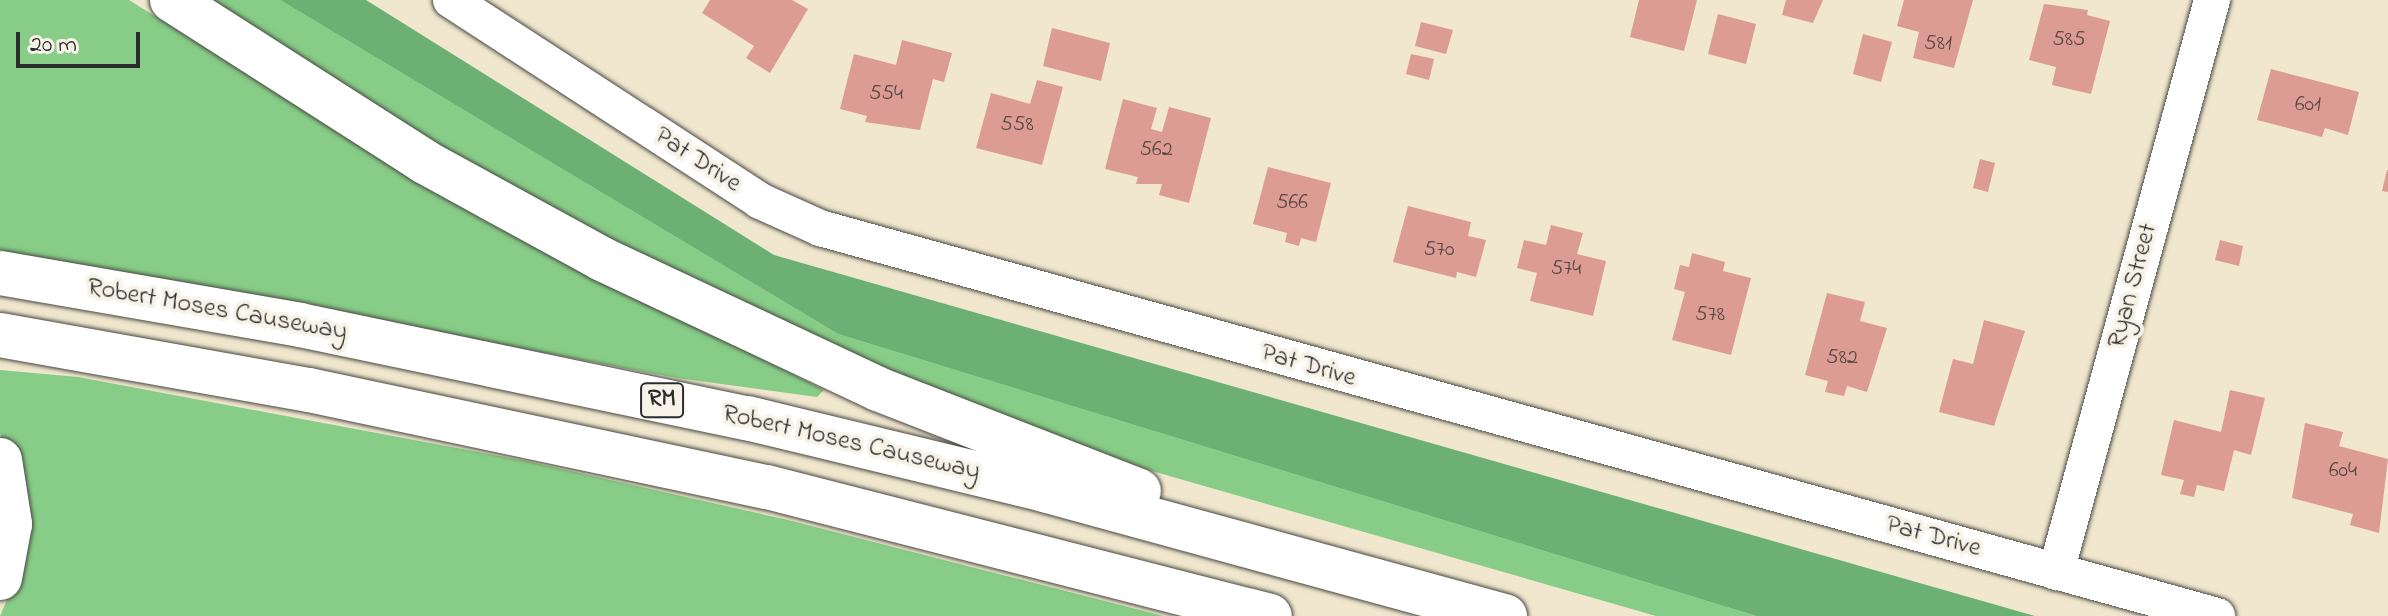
<!DOCTYPE html>
<style>
body{margin:0}
#map{position:relative;width:2388px;height:616px;overflow:hidden;background:#f0e7ce;font-family:"Indie Flower",sans-serif}
div>[style]{position:absolute}
[style*='--x']{left:calc(var(--x)*1px);top:calc(var(--y)*1px);width:calc(var(--w)*1px);rotate:calc(var(--a)*1deg)}
.green>*{inset:0;background:#87cd87}
.forest>*{inset:0;background:#6db074}
.building>*{inset:0;background:#dc9c93}
.roads{filter:drop-shadow(0 0 2px #494743) drop-shadow(0 0 2px #494743)}
.street>*{height:36px;margin:-18px;padding:0 18px;transform-origin:18px;border-radius:18px;background:#fff}
.highway>*{height:44px;margin:-22px;padding:0 22px;transform-origin:22px;border-radius:22px;background:#fff}
span{translate:-50% -50%;white-space:nowrap;text-align:center;line-height:1.15;-webkit-text-stroke:8px #f7f3e8;paint-order:stroke}
.number-label{font-size:22px;color:#574745}
.number-label span{-webkit-text-stroke-width:0}
.shield-label span{padding:2px 6px;background:#f7f3e8;border:2px solid;border-radius:6px;-webkit-text-stroke-width:0}
.shield-label{font-size:24px;color:#2b2b2b;font-weight:700}
.street-label{font-size:26px;color:#2b2b2b}
.scale{position:absolute;left:16px;top:32px;width:124px;height:36px;box-sizing:border-box;border:4px solid #2b2b2b;border-top:0;padding-left:10px;font-size:24px;line-height:28px;white-space:nowrap;color:#2b2b2b;-webkit-text-stroke:6px #f7f3e8;paint-order:stroke}
</style>
<div id="map">
<div class="green">
<i style="clip-path:polygon(0 0,129px 0,481px 219px,824px 390px,817px 397px,677px 378px,0 250px)"></i>
<i style="clip-path:polygon(198px 0,280px 0,838px 334px,1756px 616px,1656px 616px,1152px 471px,938px 393px,549px 217px)"></i>
<i style="clip-path:polygon(0 370px,78px 377px,526px 461px,788px 520px,1163px 616px,0 616px,12px 588px,19px 505px,0 433px)"></i>
</div>
<div class="forest">
<i style="clip-path:polygon(280px 0,366px 0,774px 255px,2035px 616px,1756px 616px,838px 334px)"></i>
</div>
<div class="building">
<i style="clip-path:polygon(710px 0,792px 0,808px 9px,770px 73px,746px 58px,754px 46px,702px 13px)"></i>
<i style="clip-path:polygon(1639px 0,1697px 0,1684px 51px,1630px 37px)"></i>
<i style="clip-path:polygon(1786px 0,1823px 0,1813px 23px,1782px 15px)"></i>
<i style="clip-path:polygon(1904px 0,1973px 0,1954px 68px,1913px 58px,1919px 32px,1897px 26px)"></i>
<i style="clip-path:polygon(2044px 4px,2088px 10px,2087px 15px,2110px 21px,2091px 94px,2052px 85px,2056px 67px,2029px 60px)"></i>
<i style="clip-path:polygon(1718px 14px,1756px 24px,1746px 64px,1708px 54px)"></i>
<i style="clip-path:polygon(1421px 22px,1453px 30px,1446px 54px,1415px 46px)"></i>
<i style="clip-path:polygon(1052px 28px,1110px 43px,1101px 81px,1043px 66px)"></i>
<i style="clip-path:polygon(1863px 34px,1892px 42px,1881px 82px,1853px 74px)"></i>
<i style="clip-path:polygon(902px 40px,952px 53px,944px 82px,933px 79px,920px 130px,865px 122px,867px 116px,840px 109px,854px 54px,896px 65px)"></i>
<i style="clip-path:polygon(1411px 54px,1434px 59px,1429px 80px,1406px 74px)"></i>
<i style="clip-path:polygon(2271px 69px,2359px 92px,2348px 135px,2325px 128px,2322px 137px,2257px 120px)"></i>
<i style="clip-path:polygon(1037px 80px,1063px 87px,1042px 165px,976px 148px,991px 93px,1030px 104px)"></i>
<i style="clip-path:polygon(1123px 99px,1157px 108px,1151px 129px,1162px 132px,1169px 107px,1211px 118px,1189px 203px,1159px 195px,1162px 184px,1136px 184px,1138px 177px,1105px 169px)"></i>
<i style="clip-path:polygon(1980px 159px,1995px 163px,1988px 192px,1973px 188px)"></i>
<i style="clip-path:polygon(1268px 167px,1331px 183px,1316px 242px,1301px 238px,1299px 246px,1285px 242px,1287px 233px,1253px 224px)"></i>
<i style="clip-path:polygon(2387px 170px,2388px 170px,2388px 192px,2382px 191px)"></i>
<i style="clip-path:polygon(1408px 206px,1471px 222px,1468px 236px,1486px 240px,1476px 277px,1457px 272px,1456px 278px,1393px 262px)"></i>
<i style="clip-path:polygon(1551px 225px,1583px 233px,1577px 254px,1606px 261px,1593px 316px,1530px 301px,1537px 273px,1517px 268px,1524px 240px,1546px 245px)"></i>
<i style="clip-path:polygon(2220px 240px,2243px 246px,2239px 266px,2215px 260px)"></i>
<i style="clip-path:polygon(1692px 253px,1725px 262px,1723px 271px,1751px 278px,1731px 355px,1672px 340px,1685px 292px,1674px 289px,1680px 265px,1689px 267px)"></i>
<i style="clip-path:polygon(1827px 293px,1865px 302px,1860px 321px,1887px 328px,1867px 392px,1847px 386px,1844px 396px,1825px 392px,1828px 381px,1805px 375px)"></i>
<i style="clip-path:polygon(1984px 320px,2025px 331px,1994px 426px,1939px 412px,1953px 359px,1973px 364px)"></i>
<i style="clip-path:polygon(2230px 390px,2265px 398px,2251px 455px,2234px 450px,2224px 491px,2197px 485px,2194px 497px,2180px 494px,2184px 480px,2161px 475px,2174px 420px,2221px 432px)"></i>
<i style="clip-path:polygon(2305px 423px,2343px 432px,2339px 446px,2388px 459px,2379px 533px,2350px 525px,2353px 514px,2292px 498px)"></i>
</div>
<div class="roads">
<div class="street">
<i style="--x:451;--y:0;--w:369;--a:33"></i>
<i style="--x:760;--y:201;--w:66;--a:24.2"></i>
<i style="--x:820;--y:228;--w:1450;--a:15.52"></i>
<i style="--x:2056;--y:572;--w:593;--a:-74.74"></i>
</div>
<div class="highway">
<i style="--x:172;--y:0;--w:300;--a:32.6"></i>
<i style="--x:425;--y:162;--w:202;--a:28.7"></i>
<i style="--x:602;--y:259;--w:305;--a:25.2"></i>
<i style="--x:878;--y:389;--w:280;--a:21.3"></i>
<i style="--x:0;--y:273;--w:304;--a:9.8"></i>
<i style="--x:300;--y:325;--w:457;--a:11.8"></i>
<i style="--x:747;--y:418;--w:306;--a:13.6"></i>
<i style="--x:1044;--y:490;--w:478;--a:15.3"></i>
<i style="--x:0;--y:335;--w:314;--a:10.1"></i>
<i style="--x:309;--y:390;--w:468;--a:12"></i>
<i style="--x:767;--y:487;--w:519;--a:14.38"></i>
<i style="--x:0;--y:460;--w:65;--a:81.1"></i>
<i style="--x:10;--y:524;--w:55;--a:100.5"></i>
</div>
</div>
<div class="number-label">
<span style="left:2069px;top:41px">585</span>
<span style="left:1938px;top:45px">581</span>
<span style="left:886px;top:95px">554</span>
<span style="left:2308px;top:106px">601</span>
<span style="left:1017px;top:126px">558</span>
<span style="left:1156px;top:151px">562</span>
<span style="left:1292px;top:204px">566</span>
<span style="left:1439px;top:251px">570</span>
<span style="left:1566px;top:270px">574</span>
<span style="left:1710px;top:316px">578</span>
<span style="left:1842px;top:359px">582</span>
<span style="left:2343px;top:472px">604</span>
</div>
<div class="shield-label">
<span style="left:662px;top:400px">RM</span>
</div>
<div class="street-label">
<span style="left:697px;top:161px;rotate:33deg">Pat Drive</span>
<span style="left:2134px;top:286px;rotate:-75deg">Ryan Street</span>
<span style="left:217px;top:311px;rotate:10deg">Robert Moses Causeway</span>
<span style="left:1308px;top:367px;rotate:16deg">Pat Drive</span>
<span style="left:851px;top:444px;rotate:13deg">Robert Moses Causeway</span>
<span style="left:1933px;top:538px;rotate:15deg">Pat Drive</span>
</div>
<div class="scale">20 m</div>
</div>
